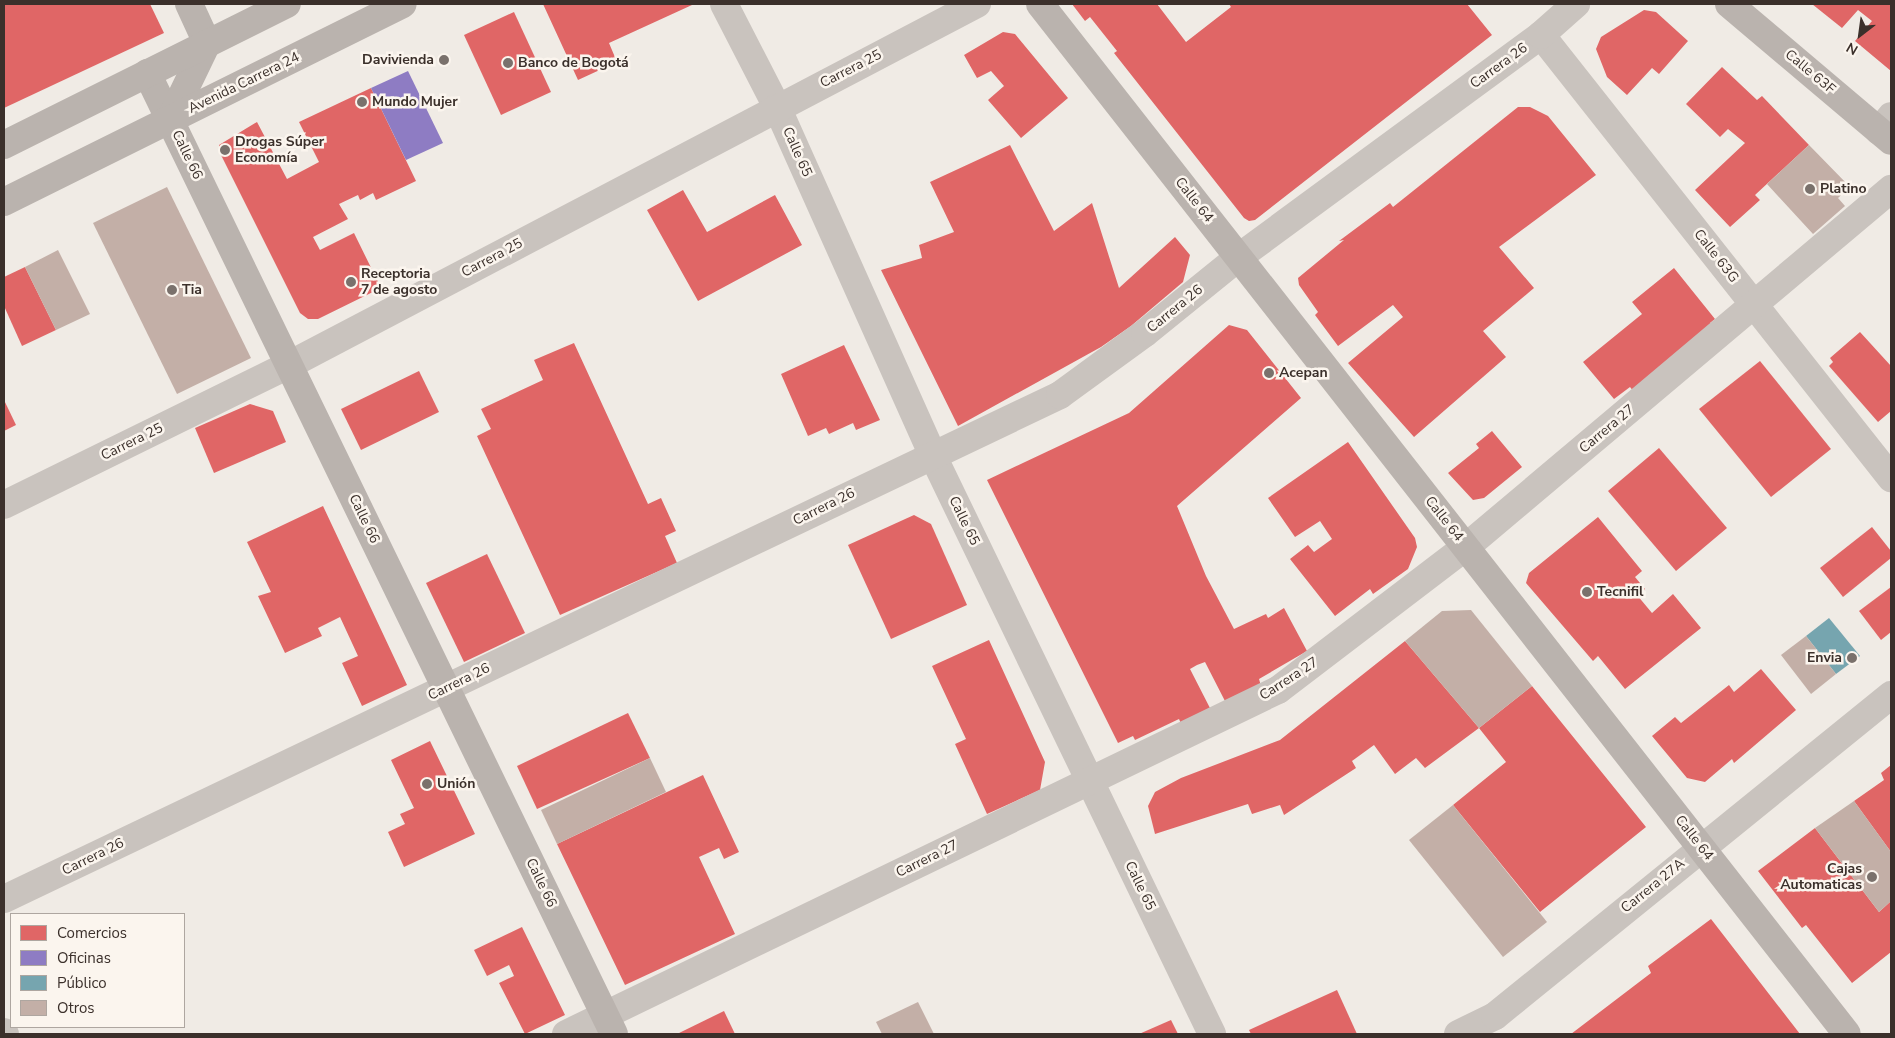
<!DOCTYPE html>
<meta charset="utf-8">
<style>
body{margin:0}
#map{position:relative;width:1895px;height:1038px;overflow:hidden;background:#f0ebe5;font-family:"Nunito Sans",sans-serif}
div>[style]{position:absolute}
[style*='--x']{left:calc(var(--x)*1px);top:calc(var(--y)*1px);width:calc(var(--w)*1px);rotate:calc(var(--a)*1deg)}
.shops>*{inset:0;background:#e06666}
.offices>*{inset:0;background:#8e7cc3}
.public>*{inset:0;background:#76a5af}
.building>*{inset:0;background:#c3afa7}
.street>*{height:28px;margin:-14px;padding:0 14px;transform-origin:14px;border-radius:14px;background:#c9c3be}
.secondary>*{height:28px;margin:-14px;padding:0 14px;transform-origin:14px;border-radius:14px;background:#bab3ae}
.dots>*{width:14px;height:14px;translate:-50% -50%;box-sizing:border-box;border:2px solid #fbf5ee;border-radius:50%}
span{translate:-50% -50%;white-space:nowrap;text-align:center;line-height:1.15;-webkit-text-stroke:5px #fbf5ee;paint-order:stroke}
.poi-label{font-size:14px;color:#3b302b;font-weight:700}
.right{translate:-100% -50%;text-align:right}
.left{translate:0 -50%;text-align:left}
.street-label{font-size:14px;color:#3b302b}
.frame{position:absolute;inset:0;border:5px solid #3b302b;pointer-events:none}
.legend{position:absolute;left:10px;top:913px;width:175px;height:115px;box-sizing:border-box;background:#fbf5ee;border:1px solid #aea6a0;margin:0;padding:6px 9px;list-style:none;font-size:15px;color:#3b302b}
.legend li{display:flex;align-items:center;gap:10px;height:25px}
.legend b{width:25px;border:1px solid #aea6a0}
.north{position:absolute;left:1835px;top:10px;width:50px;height:50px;-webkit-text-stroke:4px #fbf5ee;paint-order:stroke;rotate:210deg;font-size:14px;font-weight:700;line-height:20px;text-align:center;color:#3b302b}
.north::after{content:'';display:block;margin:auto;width:18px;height:22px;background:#3b302b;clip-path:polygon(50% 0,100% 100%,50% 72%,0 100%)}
</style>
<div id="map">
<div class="shops">
<i style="clip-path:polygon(4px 4px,150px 4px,164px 33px,4px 108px)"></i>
<i style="clip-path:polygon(543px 4px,692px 4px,692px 5px,609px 43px,617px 62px,578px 80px)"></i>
<i style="clip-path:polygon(1072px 4px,1157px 4px,1186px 42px,1231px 7px,1229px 4px,1467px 4px,1492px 35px,1255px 220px,1249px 221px,1244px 218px,1114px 53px,1117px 51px,1090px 17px,1085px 21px)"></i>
<i style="clip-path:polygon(1812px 4px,1891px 4px,1891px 71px,1855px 41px,1872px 21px,1858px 10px,1842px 28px)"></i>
<i style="clip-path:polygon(1644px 10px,1656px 12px,1688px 41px,1659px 74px,1652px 68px,1627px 95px,1607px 77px,1596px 49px,1601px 37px)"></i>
<i style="clip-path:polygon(514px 12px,551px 92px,501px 115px,464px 35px)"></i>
<i style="clip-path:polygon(1003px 32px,1015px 34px,1068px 98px,1021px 138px,988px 100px,1004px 86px,991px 71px,977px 78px,964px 55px)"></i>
<i style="clip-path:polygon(1722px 67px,1757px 100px,1762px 96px,1809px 145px,1755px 195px,1760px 200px,1730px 227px,1695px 190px,1745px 143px,1728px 129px,1720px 137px,1686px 104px)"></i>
<i style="clip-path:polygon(371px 88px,416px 181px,376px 200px,373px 193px,360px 200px,358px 195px,339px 204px,348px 219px,313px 237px,320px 250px,354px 233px,381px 288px,318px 319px,308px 319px,300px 313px,219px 151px,219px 145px,257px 122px,287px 179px,319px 162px,299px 122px)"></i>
<i style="clip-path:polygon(1518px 107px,1530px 107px,1548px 116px,1596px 175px,1499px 247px,1534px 288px,1483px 331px,1506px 357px,1414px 437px,1348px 363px,1403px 317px,1393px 305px,1338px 346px,1315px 315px,1318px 312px,1299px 285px,1298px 278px,1344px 240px,1339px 241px,1390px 203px,1393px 207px)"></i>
<i style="clip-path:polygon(1010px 145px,1054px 231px,1092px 203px,1119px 288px,1175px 237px,1190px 255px,1183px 282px,1131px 326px,1101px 347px,958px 426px,881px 270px,922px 258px,919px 245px,954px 232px,930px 182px)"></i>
<i style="clip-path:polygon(683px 190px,707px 232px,775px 195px,802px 245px,698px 301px,647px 210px)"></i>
<i style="clip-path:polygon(25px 267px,56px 330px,22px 346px,4px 306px,4px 277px)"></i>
<i style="clip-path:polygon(1674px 268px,1715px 319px,1710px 323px,1715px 328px,1634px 392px,1630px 387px,1614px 399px,1583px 362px,1642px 314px,1632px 302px)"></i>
<i style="clip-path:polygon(1229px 325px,1247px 330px,1301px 398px,1177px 506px,1206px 576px,1234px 629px,1266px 614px,1268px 618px,1284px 608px,1307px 651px,1259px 679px,1261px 686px,1226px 703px,1205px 662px,1197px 665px,1190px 669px,1212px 712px,1182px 726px,1179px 719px,1135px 740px,1133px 736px,1118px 743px,987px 480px,1129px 413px)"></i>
<i style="clip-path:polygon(1860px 332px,1891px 366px,1891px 411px,1878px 422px,1829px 366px,1833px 362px,1830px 358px)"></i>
<i style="clip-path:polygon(574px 343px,648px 504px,661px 498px,676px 531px,665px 536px,677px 563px,560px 615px,477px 436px,491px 429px,481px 409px,543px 380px,534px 360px)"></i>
<i style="clip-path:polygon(844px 345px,880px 420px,856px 430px,853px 423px,829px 434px,826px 428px,808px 436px,781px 374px)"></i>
<i style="clip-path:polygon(1760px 361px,1831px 449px,1771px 497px,1699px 409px)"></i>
<i style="clip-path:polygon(419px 371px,439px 412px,361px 450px,341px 409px)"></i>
<i style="clip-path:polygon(4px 400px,16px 425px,4px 431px)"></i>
<i style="clip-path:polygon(250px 404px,273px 411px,286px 442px,214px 473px,195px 428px)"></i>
<i style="clip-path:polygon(1492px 431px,1522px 467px,1484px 498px,1473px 500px,1448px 473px,1479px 448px,1476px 444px)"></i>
<i style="clip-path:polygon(1348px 442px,1415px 538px,1417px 547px,1408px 569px,1373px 594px,1370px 589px,1335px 616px,1290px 559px,1308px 545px,1314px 552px,1332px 539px,1320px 521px,1295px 537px,1268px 498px)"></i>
<i style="clip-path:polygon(1659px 448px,1727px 528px,1676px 571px,1608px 491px)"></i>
<i style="clip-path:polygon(323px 506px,407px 685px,362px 706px,342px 663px,358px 656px,340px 617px,318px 628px,322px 636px,285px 653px,258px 596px,271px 592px,247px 542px)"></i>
<i style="clip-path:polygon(914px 515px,931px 524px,967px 605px,891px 639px,848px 545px)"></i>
<i style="clip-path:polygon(1598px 517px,1642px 571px,1635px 577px,1645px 589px,1637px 595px,1652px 613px,1673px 594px,1701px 628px,1625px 689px,1598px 656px,1593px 661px,1526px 583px,1529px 573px)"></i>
<i style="clip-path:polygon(1872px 527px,1891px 551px,1891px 558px,1843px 597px,1820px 568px)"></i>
<i style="clip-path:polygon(487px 554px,525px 633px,464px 662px,426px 583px)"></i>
<i style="clip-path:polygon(1891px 587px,1891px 632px,1881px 640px,1859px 611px)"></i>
<i style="clip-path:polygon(989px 640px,1045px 762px,1040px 790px,987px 814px,955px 744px,966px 739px,932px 666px)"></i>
<i style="clip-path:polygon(1405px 641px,1479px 728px,1425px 768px,1416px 758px,1395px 774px,1374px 745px,1352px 761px,1356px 768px,1284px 815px,1280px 805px,1252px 814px,1248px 804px,1155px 834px,1148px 806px,1155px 792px,1181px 778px,1280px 740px)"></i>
<i style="clip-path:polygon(1761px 669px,1796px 710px,1734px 763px,1732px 759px,1705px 782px,1687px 778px,1652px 736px,1675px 717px,1681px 723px,1729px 685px,1734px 692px)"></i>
<i style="clip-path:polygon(1532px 686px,1646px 827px,1540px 912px,1453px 805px,1506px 762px,1479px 728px)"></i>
<i style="clip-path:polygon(628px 713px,650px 758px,537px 809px,517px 766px)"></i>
<i style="clip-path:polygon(430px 741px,475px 834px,404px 867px,388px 832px,405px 824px,400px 814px,414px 808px,391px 760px)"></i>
<i style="clip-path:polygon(1891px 765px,1891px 852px,1854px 801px,1884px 780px,1881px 773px)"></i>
<i style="clip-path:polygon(703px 775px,739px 852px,724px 859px,719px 848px,699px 857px,735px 934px,625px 985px,557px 844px)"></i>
<i style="clip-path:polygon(1815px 828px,1879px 912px,1891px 901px,1891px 952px,1852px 983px,1806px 925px,1802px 928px,1758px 871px)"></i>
<i style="clip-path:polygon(1711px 919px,1800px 1034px,1571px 1034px,1651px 973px,1648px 966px)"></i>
<i style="clip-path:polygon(522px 927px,565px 1015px,525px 1034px,499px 983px,514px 976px,509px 965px,487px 976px,474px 950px)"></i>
<i style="clip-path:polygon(1337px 990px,1357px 1034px,1251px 1034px,1249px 1030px)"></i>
<i style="clip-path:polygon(724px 1011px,735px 1034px,677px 1034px)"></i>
<i style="clip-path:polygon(1171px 1020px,1178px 1034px,1139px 1034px)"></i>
</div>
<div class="offices">
<i style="clip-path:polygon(408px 71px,443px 143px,406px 160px,371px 88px)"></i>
</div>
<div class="public">
<i style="clip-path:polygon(1829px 618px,1860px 656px,1836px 674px,1806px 636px)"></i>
</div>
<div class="building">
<i style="clip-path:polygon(1809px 145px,1850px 187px,1838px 198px,1845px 206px,1813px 234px,1767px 184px)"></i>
<i style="clip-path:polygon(167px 187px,251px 358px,177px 394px,93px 223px)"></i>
<i style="clip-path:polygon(58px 250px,90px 314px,56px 330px,25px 267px)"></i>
<i style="clip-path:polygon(1471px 610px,1532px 686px,1479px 728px,1405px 641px,1442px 611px)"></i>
<i style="clip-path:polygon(1806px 636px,1836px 674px,1811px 694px,1781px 655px)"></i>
<i style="clip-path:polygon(650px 758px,666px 792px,557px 844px,541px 810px)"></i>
<i style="clip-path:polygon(1854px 801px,1891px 852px,1891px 901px,1879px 912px,1815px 828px)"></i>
<i style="clip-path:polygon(1453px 805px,1547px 922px,1503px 957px,1409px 840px)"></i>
<i style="clip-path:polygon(918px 1002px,934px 1034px,882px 1034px,876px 1022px)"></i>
</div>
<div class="street">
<i style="--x:724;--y:4;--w:116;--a:62.8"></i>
<i style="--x:777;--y:107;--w:382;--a:65.9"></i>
<i style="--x:933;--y:456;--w:642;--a:64.23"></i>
<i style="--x:1541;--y:35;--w:565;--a:51.69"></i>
<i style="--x:1879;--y:131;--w:19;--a:-51"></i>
<i style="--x:4;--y:505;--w:318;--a:-26.2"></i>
<i style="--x:289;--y:365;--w:777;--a:-27.69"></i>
<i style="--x:4;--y:899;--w:1170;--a:-25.51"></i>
<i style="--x:1060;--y:395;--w:105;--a:-36.1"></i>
<i style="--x:1145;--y:333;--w:121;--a:-39"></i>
<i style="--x:1239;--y:257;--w:375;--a:-36.3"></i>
<i style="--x:1541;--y:35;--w:47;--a:-41.5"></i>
<i style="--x:4;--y:1032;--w:2;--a:63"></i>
<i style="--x:566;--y:1034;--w:791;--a:-25.79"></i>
<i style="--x:1278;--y:690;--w:236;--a:-37.3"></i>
<i style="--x:1466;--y:547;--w:556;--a:-40.11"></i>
<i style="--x:1458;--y:1034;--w:41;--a:-25.9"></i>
<i style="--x:1495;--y:1016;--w:510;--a:-39.03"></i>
</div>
<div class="secondary">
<i style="--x:189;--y:4;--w:43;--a:65.2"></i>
<i style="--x:1040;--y:4;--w:1308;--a:51.92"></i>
<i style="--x:1729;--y:4;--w:212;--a:40.2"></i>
<i style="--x:147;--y:73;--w:1068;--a:64.08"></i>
<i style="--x:170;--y:120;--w:85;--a:-64.3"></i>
<i style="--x:4;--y:145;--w:316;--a:-26.5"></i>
<i style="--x:4;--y:202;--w:445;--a:-26.4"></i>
</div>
<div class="dots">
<i style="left:444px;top:60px;background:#7a716c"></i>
<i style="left:508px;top:63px;background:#7a716c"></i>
<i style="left:362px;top:102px;background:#7a716c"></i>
<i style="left:225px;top:150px;background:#7a716c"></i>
<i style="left:1810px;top:189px;background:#7a716c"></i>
<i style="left:351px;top:282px;background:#7a716c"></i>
<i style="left:172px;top:290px;background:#7a716c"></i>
<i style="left:1269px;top:373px;background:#7a716c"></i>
<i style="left:1587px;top:592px;background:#7a716c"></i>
<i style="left:1852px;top:658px;background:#7a716c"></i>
<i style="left:427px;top:784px;background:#7a716c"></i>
<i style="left:1872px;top:877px;background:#7a716c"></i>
</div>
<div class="poi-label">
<span class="right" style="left:434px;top:60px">Davivienda</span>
<span class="left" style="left:518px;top:63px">Banco de Bogotá</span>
<span class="left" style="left:372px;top:102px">Mundo Mujer</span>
<span class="left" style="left:235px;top:150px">Drogas Súper<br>Economía</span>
<span class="left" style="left:1820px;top:189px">Platino</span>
<span class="left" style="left:361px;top:282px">Receptoria<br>7 de agosto</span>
<span class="left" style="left:182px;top:290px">Tia</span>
<span class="left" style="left:1279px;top:373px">Acepan</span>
<span class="left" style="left:1597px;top:592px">Tecnifil</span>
<span class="right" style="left:1842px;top:658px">Envia</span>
<span class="left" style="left:437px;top:784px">Unión</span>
<span class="right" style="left:1862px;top:877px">Cajas<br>Automaticas</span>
</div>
<div class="street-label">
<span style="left:1499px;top:66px;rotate:-36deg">Carrera 26</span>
<span style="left:851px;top:69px;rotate:-27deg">Carrera 25</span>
<span style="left:1810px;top:72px;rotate:40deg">Calle 63F</span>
<span style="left:244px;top:83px;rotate:-26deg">Avenida Carrera 24</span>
<span style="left:797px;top:152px;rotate:66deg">Calle 65</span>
<span style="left:187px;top:155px;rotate:64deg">Calle 66</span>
<span style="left:1194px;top:200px;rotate:52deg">Calle 64</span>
<span style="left:1716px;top:256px;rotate:52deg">Calle 63G</span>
<span style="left:492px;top:258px;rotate:-28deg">Carrera 25</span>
<span style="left:1175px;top:309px;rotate:-39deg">Carrera 26</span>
<span style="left:1607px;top:429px;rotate:-40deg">Carrera 27</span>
<span style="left:132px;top:442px;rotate:-26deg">Carrera 25</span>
<span style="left:824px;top:507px;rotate:-26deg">Carrera 26</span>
<span style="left:364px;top:519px;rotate:64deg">Calle 66</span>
<span style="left:1444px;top:519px;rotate:52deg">Calle 64</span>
<span style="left:964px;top:521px;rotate:64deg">Calle 65</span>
<span style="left:1289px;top:679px;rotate:-33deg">Carrera 27</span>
<span style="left:459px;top:682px;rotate:-26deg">Carrera 26</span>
<span style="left:1694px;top:838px;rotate:52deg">Calle 64</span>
<span style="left:93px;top:857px;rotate:-26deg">Carrera 26</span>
<span style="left:927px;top:859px;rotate:-26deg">Carrera 27</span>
<span style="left:541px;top:883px;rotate:64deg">Calle 66</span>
<span style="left:1140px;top:886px;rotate:64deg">Calle 65</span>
<span style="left:1653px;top:886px;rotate:-39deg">Carrera 27A</span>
</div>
<div class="frame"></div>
<ul class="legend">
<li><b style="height:14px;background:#e06666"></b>Comercios</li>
<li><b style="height:14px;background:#8e7cc3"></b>Oficinas</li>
<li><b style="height:14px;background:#76a5af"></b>Público</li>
<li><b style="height:14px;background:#c3afa7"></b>Otros</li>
</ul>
<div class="north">N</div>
</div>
